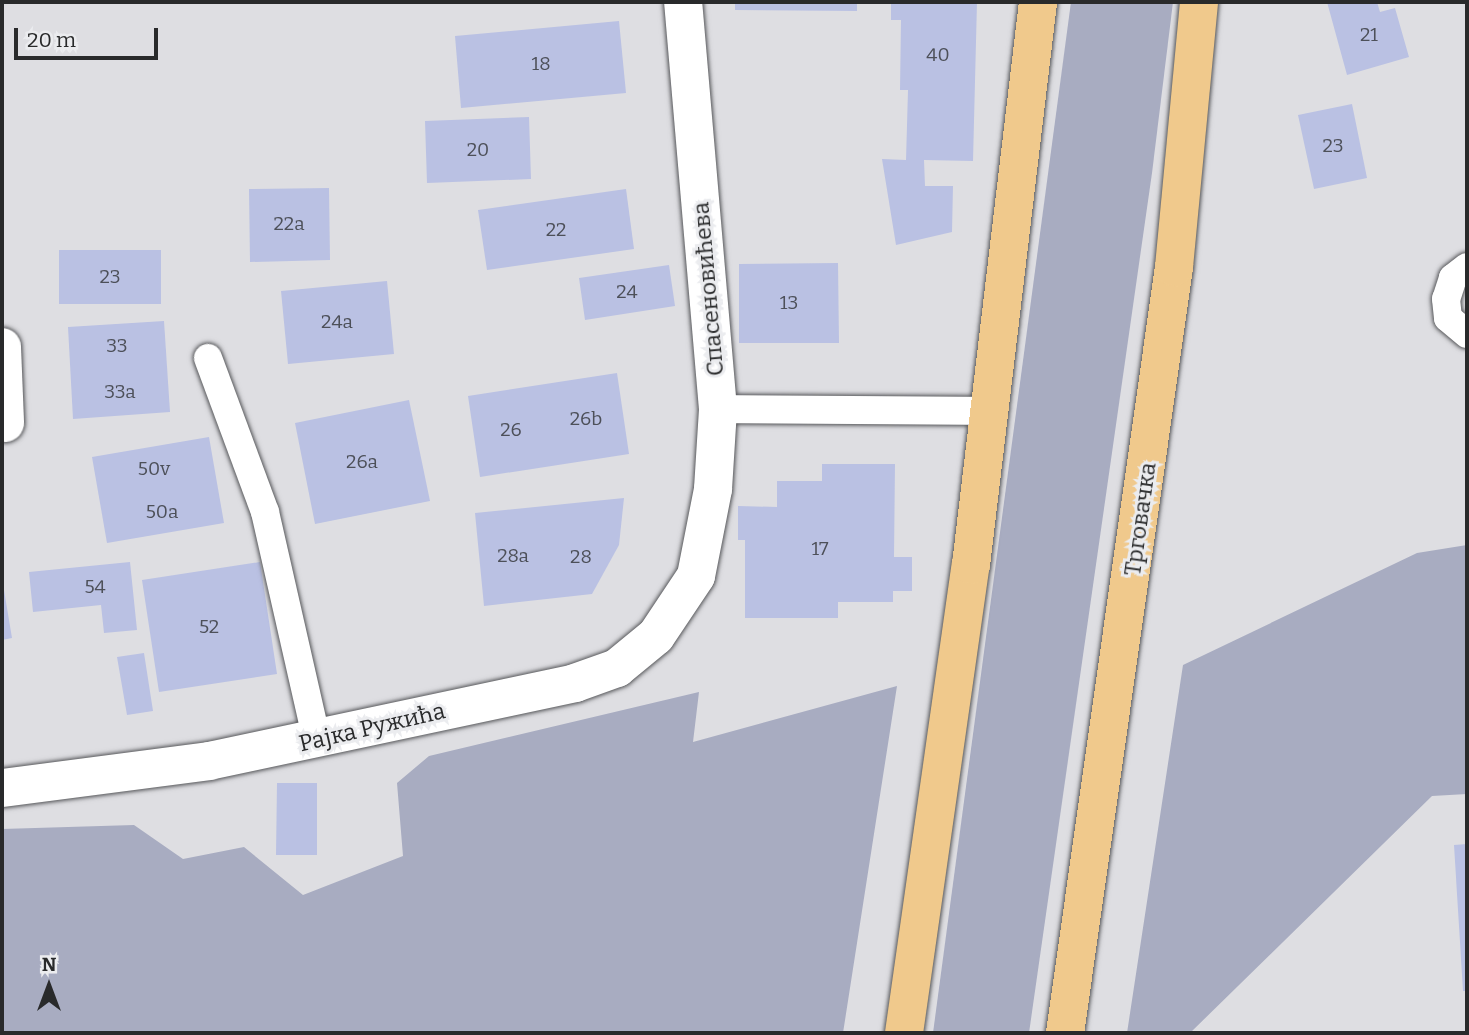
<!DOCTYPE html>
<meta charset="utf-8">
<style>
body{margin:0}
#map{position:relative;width:1469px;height:1035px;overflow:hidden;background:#dedee2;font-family:Bitter,serif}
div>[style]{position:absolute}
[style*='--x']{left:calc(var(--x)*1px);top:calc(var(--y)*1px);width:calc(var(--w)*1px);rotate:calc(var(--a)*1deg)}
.green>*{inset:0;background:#a8acc1}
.building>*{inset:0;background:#bac1e3}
.roads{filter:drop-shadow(0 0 2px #57585b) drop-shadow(0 0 2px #57585b)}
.lane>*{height:28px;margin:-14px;padding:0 14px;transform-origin:14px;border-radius:14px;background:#fff}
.street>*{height:38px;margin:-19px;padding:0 19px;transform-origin:19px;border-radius:19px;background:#fff}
.primary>*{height:38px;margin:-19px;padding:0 19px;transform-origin:19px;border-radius:19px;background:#f0c98c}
span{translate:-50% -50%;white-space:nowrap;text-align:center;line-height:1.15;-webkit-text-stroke:6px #ebecef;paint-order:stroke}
.number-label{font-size:19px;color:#4d5059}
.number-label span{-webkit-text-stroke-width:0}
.street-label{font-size:23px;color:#292a2b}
.frame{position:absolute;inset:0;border:4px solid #292a2b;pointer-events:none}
.north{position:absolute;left:14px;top:951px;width:70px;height:70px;-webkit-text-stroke:5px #ebecef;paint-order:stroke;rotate:0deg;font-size:19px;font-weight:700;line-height:28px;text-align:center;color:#292a2b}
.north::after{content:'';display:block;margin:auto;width:24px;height:32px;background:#292a2b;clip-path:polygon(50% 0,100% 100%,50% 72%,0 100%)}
.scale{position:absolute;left:14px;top:28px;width:144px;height:32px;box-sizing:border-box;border:4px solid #292a2b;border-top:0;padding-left:9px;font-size:21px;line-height:24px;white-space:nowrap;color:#292a2b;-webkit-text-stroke:5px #ebecef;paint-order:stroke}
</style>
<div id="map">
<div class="green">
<i style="clip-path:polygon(1071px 2px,1173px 2px,1152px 173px,1029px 1033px,933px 1033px)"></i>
<i style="clip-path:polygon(1467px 545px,1467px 794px,1432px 796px,1190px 1033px,1127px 1033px,1183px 665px,1417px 553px)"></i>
<i style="clip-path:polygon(897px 686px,843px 1033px,2px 1033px,2px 829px,134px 825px,183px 859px,244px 847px,303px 895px,403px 856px,397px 783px,429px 756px,699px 692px,693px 742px)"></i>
</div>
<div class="building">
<i style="clip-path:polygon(735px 2px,857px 2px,857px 11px,735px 10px)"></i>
<i style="clip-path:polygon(891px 2px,977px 2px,973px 161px,924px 160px,925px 186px,953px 186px,952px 232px,896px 245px,882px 159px,906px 160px,908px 90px,900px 90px,901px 20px,891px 20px)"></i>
<i style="clip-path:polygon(1327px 2px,1377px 2px,1380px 12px,1395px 8px,1409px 57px,1347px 75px)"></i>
<i style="clip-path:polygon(619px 21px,626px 93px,461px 108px,455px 36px)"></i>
<i style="clip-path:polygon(1352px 104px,1367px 178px,1314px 189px,1298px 115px)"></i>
<i style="clip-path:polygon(529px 117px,531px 179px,427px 183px,425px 121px)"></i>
<i style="clip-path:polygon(329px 188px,330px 260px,250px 262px,249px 189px)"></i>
<i style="clip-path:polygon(626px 189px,634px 249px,487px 270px,478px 210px)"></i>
<i style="clip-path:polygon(59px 250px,161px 250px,161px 304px,59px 304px)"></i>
<i style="clip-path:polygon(838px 263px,839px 343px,739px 343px,739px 264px)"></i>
<i style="clip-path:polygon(669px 265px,675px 306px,585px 320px,579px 278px)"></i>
<i style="clip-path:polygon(387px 281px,394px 354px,288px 364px,281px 291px)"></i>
<i style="clip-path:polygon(164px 321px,170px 412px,73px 419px,68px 327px)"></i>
<i style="clip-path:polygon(617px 373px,629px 454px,480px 477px,468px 396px)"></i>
<i style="clip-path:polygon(409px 400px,430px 501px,315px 524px,295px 423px)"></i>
<i style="clip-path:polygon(209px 437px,224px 523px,107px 543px,92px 457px)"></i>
<i style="clip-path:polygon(822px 464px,895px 464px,894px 557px,912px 557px,912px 591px,893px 591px,893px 602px,838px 602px,838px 618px,745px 618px,745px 540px,738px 540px,738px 506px,777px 507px,777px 481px,822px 481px)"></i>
<i style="clip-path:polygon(624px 498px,619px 545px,592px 594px,484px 606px,475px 513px)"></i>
<i style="clip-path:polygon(130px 562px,137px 630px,104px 633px,101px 605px,33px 612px,29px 572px)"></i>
<i style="clip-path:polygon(260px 562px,277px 674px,159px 692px,142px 580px)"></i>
<i style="clip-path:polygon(2px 578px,12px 638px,2px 640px)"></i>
<i style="clip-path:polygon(144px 653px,153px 711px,127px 715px,117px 657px)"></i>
<i style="clip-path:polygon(277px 783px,317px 783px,317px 855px,276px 855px)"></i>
<i style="clip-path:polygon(1467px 844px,1467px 991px,1463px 991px,1454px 845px)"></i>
</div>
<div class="roads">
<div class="lane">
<i style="--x:1467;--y:267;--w:18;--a:142"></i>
<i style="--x:1453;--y:278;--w:22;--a:108"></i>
<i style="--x:1446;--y:299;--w:19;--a:84"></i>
<i style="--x:1448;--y:318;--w:25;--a:40"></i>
<i style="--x:208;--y:358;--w:164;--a:69.7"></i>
<i style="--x:265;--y:512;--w:235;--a:77.2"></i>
<i style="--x:718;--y:409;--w:271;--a:0.4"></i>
</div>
<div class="street">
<i style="--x:2;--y:347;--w:76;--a:87.7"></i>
<i style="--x:2;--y:788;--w:209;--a:-7.4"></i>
<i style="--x:209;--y:761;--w:374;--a:-12"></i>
<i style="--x:575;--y:683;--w:45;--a:-19.7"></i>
<i style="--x:617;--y:668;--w:50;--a:-39.4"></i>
<i style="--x:656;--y:636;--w:72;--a:-56.3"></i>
<i style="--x:696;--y:576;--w:89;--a:-78.9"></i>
<i style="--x:713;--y:489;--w:80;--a:-86.4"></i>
<i style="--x:718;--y:409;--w:409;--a:-94.9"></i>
</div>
<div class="primary">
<i style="--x:904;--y:1033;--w:473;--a:-81.9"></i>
<i style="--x:971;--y:565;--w:567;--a:-83.21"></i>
<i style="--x:1065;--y:1033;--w:774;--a:-81.9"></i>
<i style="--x:1174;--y:267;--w:266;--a:-84.6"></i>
</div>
</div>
<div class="number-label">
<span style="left:1369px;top:35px">21</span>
<span style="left:938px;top:55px">40</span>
<span style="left:541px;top:64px">18</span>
<span style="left:1333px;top:146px">23</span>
<span style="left:478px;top:150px">20</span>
<span style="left:289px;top:224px">22a</span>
<span style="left:556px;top:230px">22</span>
<span style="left:110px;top:277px">23</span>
<span style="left:627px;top:292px">24</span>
<span style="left:789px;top:303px">13</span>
<span style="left:337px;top:322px">24a</span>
<span style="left:117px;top:346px">33</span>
<span style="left:120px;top:392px">33a</span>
<span style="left:586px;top:419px">26b</span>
<span style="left:511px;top:430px">26</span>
<span style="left:362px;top:462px">26a</span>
<span style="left:154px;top:469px">50v</span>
<span style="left:162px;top:512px">50a</span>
<span style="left:820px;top:549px">17</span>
<span style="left:513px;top:556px">28a</span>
<span style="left:581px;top:557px">28</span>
<span style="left:95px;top:587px">54</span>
<span style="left:209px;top:627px">52</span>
</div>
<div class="street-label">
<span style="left:708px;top:289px;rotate:-95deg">Спасеновићева</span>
<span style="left:1140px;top:519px;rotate:-82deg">Трговачка</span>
<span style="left:372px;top:727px;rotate:-13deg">Рајка Ружића</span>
</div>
<div class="frame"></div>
<div class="north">N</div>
<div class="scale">20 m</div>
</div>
